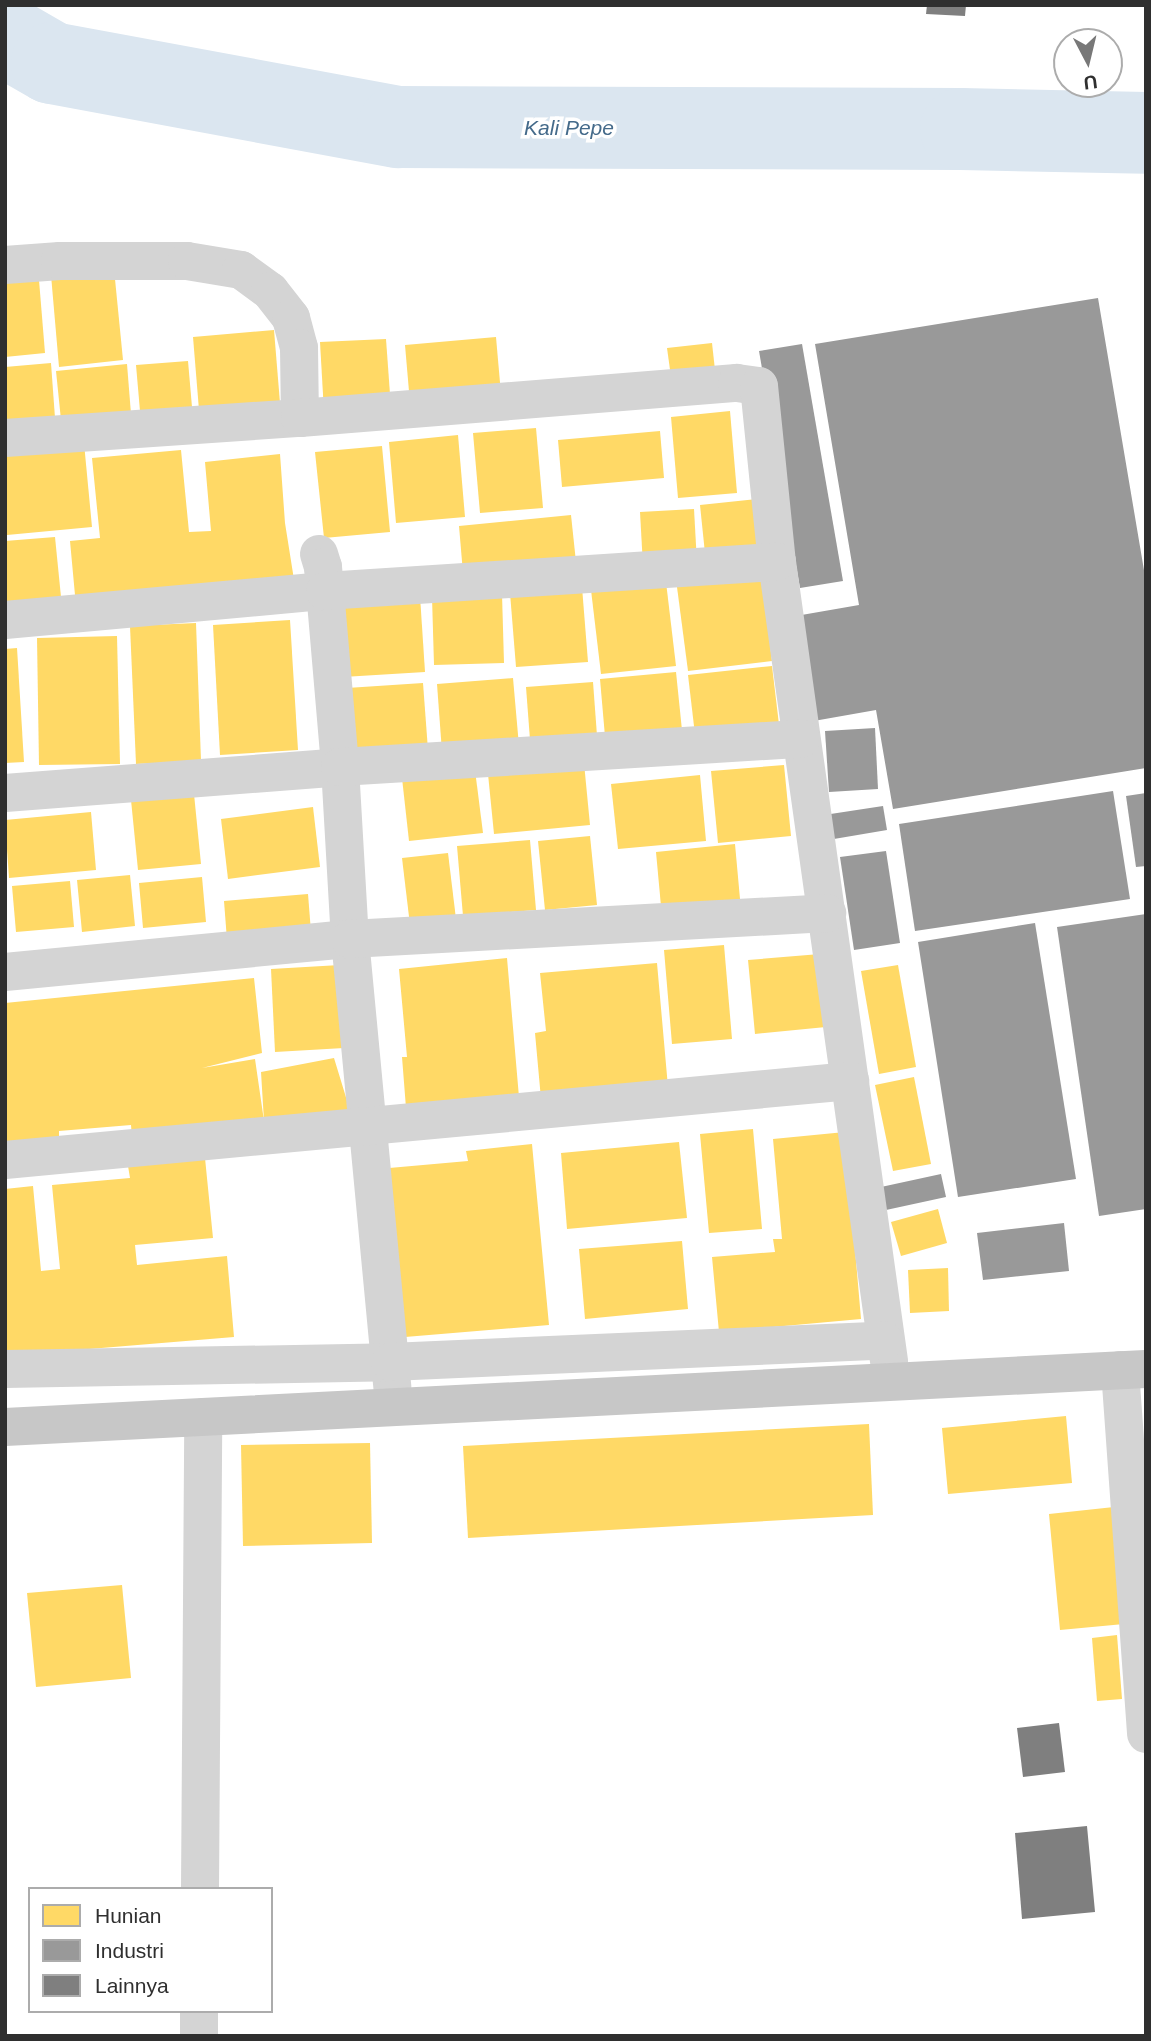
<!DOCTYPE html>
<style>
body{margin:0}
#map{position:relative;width:1151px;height:2041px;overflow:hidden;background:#fff;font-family:Helvetica,sans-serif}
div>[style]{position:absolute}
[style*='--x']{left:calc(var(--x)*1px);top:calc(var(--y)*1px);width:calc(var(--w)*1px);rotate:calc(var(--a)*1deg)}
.homes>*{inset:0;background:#ffd966}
.industry>*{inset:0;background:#999}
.river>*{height:82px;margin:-41px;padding:0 41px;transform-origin:41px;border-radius:41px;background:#dbe6f0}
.building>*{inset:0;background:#7f7f7f}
.minor>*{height:38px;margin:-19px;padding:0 19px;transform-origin:19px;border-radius:19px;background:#d4d4d4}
.major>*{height:38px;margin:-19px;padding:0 19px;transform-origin:19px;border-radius:19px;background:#c7c7c7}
span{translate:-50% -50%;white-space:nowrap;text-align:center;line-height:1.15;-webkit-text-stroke:7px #fff;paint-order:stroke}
.water-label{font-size:21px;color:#446a8a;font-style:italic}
.frame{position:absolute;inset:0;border:7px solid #2f2f2f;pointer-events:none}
.legend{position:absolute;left:28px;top:1887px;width:245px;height:126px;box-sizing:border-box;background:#fff;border:2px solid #acacac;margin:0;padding:9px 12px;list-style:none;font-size:21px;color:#2f2f2f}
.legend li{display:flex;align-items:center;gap:14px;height:35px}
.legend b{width:35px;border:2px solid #acacac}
.north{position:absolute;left:1053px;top:28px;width:70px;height:70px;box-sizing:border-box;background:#fff;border:2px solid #acacac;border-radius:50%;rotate:173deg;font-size:19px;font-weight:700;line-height:28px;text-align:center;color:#2f2f2f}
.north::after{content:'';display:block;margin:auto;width:24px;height:32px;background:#787878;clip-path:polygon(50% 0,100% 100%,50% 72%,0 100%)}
</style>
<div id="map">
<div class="homes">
<i style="clip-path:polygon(38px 268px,45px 353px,5px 357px,5px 271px)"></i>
<i style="clip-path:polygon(114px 269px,123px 360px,59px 367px,51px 275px)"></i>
<i style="clip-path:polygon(274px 330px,280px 403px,199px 410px,193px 337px)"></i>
<i style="clip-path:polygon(496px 337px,501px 394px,410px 403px,405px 345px)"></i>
<i style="clip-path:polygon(386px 339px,391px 408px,324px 412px,320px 342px)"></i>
<i style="clip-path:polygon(712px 343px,716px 379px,672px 384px,667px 348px)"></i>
<i style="clip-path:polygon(188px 361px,192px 407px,140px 411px,136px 365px)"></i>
<i style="clip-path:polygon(51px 363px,55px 418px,5px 433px,5px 367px)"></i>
<i style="clip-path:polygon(127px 364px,131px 414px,61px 420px,56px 371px)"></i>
<i style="clip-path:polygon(730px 411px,737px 493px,678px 498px,671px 417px)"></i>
<i style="clip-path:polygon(536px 428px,543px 508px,480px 513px,473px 433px)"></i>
<i style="clip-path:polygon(660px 431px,664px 478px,562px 487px,558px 440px)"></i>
<i style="clip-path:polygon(458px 435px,465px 517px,396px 523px,389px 442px)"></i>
<i style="clip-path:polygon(84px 443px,92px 527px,7px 535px,5px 449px)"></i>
<i style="clip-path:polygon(382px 446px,390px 532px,324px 538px,315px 452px)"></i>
<i style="clip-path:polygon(181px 450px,189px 532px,211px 531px,205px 462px,280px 454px,285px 523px,295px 586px,76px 606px,70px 541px,100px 538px,92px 458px)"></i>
<i style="clip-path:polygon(757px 499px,763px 557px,706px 563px,700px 505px)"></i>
<i style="clip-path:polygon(694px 509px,697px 563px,643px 566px,640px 512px)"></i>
<i style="clip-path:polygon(571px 515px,576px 562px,463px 573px,459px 526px)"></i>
<i style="clip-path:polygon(55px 537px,62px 607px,5px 612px,5px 541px)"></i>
<i style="clip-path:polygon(762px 576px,772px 661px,688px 671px,677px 587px)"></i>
<i style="clip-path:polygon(666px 582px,676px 666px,601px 674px,591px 590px)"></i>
<i style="clip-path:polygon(582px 587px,588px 662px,516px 667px,510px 593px)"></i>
<i style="clip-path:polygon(502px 594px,504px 663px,434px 665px,432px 597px)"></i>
<i style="clip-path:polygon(420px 596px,425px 672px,343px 677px,338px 603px)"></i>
<i style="clip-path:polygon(290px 620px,298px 750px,220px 755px,213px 625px)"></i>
<i style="clip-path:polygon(196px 623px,201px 761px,136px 764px,130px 626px)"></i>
<i style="clip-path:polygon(117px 636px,120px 764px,39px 765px,37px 638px)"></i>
<i style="clip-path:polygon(17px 648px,24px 762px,5px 763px,5px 649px)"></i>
<i style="clip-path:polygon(772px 666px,780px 733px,696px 743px,688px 675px)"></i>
<i style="clip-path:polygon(676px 672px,683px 740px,606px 748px,600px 679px)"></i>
<i style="clip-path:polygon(513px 678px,519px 746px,442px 752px,437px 684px)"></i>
<i style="clip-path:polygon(593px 682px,598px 749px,531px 753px,526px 687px)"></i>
<i style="clip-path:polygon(423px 683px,428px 750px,351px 755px,347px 688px)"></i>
<i style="clip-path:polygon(584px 763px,590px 825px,494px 834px,488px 774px)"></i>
<i style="clip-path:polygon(784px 765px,791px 836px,718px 843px,711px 771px)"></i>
<i style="clip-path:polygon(475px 770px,483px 833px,409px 841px,402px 778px)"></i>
<i style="clip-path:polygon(700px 775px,706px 841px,618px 849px,611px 784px)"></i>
<i style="clip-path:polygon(194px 794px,201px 864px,138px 870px,131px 800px)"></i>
<i style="clip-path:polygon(313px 807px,320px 867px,228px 879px,221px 819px)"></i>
<i style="clip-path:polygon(91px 812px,96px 870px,9px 878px,5px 820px)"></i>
<i style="clip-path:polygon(590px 836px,597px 905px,545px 910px,538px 841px)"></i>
<i style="clip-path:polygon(530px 840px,536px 910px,463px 916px,457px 846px)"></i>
<i style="clip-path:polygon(735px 844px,741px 910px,662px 917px,656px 852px)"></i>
<i style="clip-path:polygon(448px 853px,456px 919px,410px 925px,402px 858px)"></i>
<i style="clip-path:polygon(130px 875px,135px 926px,82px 932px,77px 880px)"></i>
<i style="clip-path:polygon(202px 877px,206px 922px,143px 928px,139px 883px)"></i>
<i style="clip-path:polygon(70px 881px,74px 927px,16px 932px,12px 886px)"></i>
<i style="clip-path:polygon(308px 894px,311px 932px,227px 940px,224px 901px)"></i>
<i style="clip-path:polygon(724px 945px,732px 1039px,672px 1044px,664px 950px)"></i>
<i style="clip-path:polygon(820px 954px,826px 1027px,755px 1034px,748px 960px)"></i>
<i style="clip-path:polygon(507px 958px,519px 1097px,406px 1108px,402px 1057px,407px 1057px,399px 969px)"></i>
<i style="clip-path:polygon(657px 963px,668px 1087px,541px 1099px,535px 1033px,546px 1031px,540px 973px)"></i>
<i style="clip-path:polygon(340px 965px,344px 1048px,275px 1052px,271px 969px)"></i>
<i style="clip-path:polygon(898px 965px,916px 1067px,879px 1074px,861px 971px)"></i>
<i style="clip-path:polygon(254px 978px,262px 1053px,202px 1068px,255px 1059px,264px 1121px,261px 1072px,334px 1058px,352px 1117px,132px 1138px,131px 1125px,59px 1131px,59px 1137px,5px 1142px,5px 1003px)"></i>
<i style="clip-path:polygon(914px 1077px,931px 1164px,893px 1171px,875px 1085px)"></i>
<i style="clip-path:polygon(753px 1129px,762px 1229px,709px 1233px,700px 1134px)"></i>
<i style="clip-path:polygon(845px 1132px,861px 1319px,719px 1332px,712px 1257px,775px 1252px,773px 1239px,782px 1239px,773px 1139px)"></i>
<i style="clip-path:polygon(679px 1142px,687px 1218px,567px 1229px,561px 1153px)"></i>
<i style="clip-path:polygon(532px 1144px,549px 1325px,393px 1338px,378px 1169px,468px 1161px,466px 1151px)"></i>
<i style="clip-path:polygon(205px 1158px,213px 1238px,135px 1245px,137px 1265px,227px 1256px,234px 1337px,5px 1356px,5px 1189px,33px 1186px,41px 1271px,60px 1269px,52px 1185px,130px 1178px,128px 1166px)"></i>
<i style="clip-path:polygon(938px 1209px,947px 1243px,901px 1256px,891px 1222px)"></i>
<i style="clip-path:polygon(682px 1241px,688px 1309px,585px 1319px,579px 1249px)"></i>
<i style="clip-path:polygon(948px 1268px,949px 1311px,910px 1313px,908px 1270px)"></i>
<i style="clip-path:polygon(1066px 1416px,1072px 1483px,948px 1494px,942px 1428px)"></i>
<i style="clip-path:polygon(869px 1424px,873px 1515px,468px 1538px,463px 1446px)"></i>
<i style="clip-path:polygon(370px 1443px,372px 1543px,243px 1546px,241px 1445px)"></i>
<i style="clip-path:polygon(1114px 1507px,1124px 1624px,1060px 1630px,1049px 1514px)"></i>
<i style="clip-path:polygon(122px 1585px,131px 1678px,36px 1687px,27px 1593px)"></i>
<i style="clip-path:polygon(1117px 1635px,1122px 1699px,1097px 1701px,1092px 1638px)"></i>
</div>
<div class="industry">
<i style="clip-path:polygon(1098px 298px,1146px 582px,1146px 768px,893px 809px,876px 710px,808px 722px,790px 617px,859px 605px,815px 344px)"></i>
<i style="clip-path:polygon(802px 344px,843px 581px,800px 588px,759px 351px)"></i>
<i style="clip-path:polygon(875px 728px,878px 789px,829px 792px,825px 731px)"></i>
<i style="clip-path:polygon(1113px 791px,1130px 899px,915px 931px,899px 824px)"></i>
<i style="clip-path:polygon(1146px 793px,1146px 866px,1136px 867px,1126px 796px)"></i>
<i style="clip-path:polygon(883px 806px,887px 830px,828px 840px,824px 815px)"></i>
<i style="clip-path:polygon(886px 851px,900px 943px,854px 950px,840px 857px)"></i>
<i style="clip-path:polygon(1146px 914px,1146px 1209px,1099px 1216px,1057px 927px)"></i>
<i style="clip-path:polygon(1035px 923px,1076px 1179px,958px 1197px,918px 942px)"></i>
<i style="clip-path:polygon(941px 1174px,946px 1197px,886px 1210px,881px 1187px)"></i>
<i style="clip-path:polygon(1064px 1223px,1069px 1271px,983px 1280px,977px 1233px)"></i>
</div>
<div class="river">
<i style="--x:5;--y:36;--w:54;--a:29.9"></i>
<i style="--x:52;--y:63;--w:352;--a:10.5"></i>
<i style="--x:398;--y:127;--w:563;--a:0.2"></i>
<i style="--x:961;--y:129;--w:185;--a:1.2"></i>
</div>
<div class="building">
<i style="clip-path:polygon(927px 5px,966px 5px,965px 16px,926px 14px)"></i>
<i style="clip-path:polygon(1059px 1723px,1065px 1772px,1023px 1777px,1017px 1728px)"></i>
<i style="clip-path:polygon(1087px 1826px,1095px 1912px,1022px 1919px,1015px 1833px)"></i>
</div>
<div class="minor">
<i style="--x:5;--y:265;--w:55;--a:-4.2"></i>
<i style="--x:60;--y:261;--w:127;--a:0"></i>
<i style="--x:187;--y:261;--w:55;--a:9.5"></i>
<i style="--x:241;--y:270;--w:36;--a:36"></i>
<i style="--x:270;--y:291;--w:34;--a:52"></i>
<i style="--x:291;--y:318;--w:31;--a:75"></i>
<i style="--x:299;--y:348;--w:70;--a:89.2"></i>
<i style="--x:5;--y:438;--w:296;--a:-3.9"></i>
<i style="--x:300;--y:418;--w:438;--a:-4.6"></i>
<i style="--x:737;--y:383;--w:22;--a:8"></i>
<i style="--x:759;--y:386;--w:177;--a:84.2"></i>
<i style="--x:777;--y:562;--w:807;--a:82.02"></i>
<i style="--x:319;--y:554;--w:14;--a:73"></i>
<i style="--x:323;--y:567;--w:201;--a:85.1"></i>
<i style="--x:340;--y:767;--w:172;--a:86.7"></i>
<i style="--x:350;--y:939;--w:450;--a:84.6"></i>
<i style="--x:5;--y:620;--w:321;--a:-5.2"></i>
<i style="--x:325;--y:591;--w:453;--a:-3.7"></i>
<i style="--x:5;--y:793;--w:336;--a:-4.4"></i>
<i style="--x:340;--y:767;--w:462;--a:-3.5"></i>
<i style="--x:5;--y:972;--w:347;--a:-5.5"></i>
<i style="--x:350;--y:939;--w:478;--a:-3.1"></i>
<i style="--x:5;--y:1160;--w:849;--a:-5.34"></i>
<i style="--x:5;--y:1369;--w:385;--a:-1"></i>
<i style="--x:390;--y:1362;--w:495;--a:-2.5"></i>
<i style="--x:1120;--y:1370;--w:365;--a:85.9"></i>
<i style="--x:200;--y:1889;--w:472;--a:-89.6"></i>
<i style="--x:199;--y:2036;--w:25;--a:-90"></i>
</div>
<div class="major">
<i style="--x:5;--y:1427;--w:1142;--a:-2.91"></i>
</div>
<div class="water-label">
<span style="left:569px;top:128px">Kali Pepe</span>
</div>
<div class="frame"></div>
<ul class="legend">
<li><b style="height:19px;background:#ffd966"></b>Hunian</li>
<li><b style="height:19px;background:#999"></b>Industri</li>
<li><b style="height:19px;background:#7f7f7f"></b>Lainnya</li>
</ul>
<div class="north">U</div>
</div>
